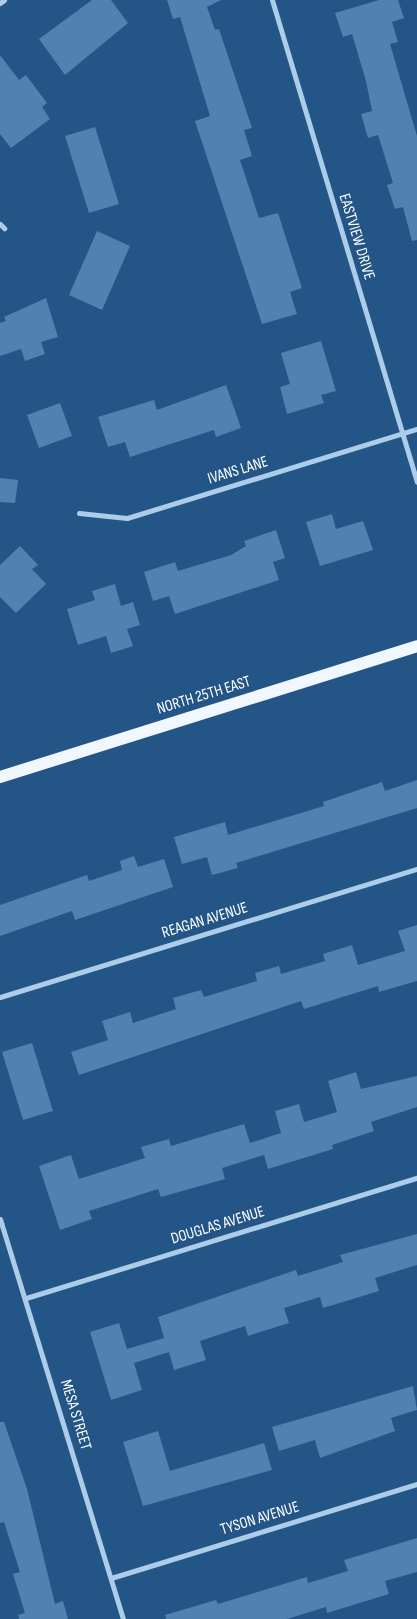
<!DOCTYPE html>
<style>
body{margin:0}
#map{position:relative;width:417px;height:1619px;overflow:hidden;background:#235586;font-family:"Sofia Sans Condensed",sans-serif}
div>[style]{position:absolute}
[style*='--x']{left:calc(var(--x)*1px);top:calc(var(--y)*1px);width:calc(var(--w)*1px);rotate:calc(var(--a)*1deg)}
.building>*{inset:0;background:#5081b0}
.minor>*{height:5px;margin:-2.5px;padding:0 2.5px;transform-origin:2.5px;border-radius:2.5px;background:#adcce9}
.primary>*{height:12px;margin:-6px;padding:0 6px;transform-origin:6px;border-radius:6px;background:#f0f7fe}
span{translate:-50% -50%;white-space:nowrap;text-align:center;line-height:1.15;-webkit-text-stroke:5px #235586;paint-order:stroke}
.street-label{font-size:16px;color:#fff}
</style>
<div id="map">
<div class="building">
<i style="clip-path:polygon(92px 0,111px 0,128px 23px,65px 75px,39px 39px)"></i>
<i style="clip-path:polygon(167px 0,221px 0,207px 7px,215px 30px,219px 29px,252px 128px,244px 130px,252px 156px,240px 160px,259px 218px,278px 213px,302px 288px,290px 292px,297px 314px,262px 324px,195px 121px,210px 116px,180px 17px,173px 19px)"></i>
<i style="clip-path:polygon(379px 0,398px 0,404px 18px,392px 22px,398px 42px,390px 44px,417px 136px,417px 240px,412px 241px,403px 207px,395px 209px,387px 185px,393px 183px,378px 135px,368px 138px,361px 114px,372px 111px,366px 81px,352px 34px,343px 37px,335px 13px)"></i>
<i style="clip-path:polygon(0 55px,19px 80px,26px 75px,47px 103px,42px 107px,50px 119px,11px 148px,0 134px)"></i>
<i style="clip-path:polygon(95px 127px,119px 204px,89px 213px,65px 136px)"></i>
<i style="clip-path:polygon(97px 231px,130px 246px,102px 310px,69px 295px)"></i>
<i style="clip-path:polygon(46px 298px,58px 337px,41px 342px,45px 354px,25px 361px,21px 349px,0 356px,0 323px,6px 321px,4px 317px)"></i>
<i style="clip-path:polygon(321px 341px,336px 391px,321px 395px,324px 403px,287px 414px,280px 387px,290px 384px,281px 353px)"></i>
<i style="clip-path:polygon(226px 385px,241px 428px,216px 437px,214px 430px,130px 457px,125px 442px,108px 447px,98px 417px,154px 400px,157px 410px)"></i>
<i style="clip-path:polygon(60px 403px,72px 436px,39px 448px,27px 415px)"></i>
<i style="clip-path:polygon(0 478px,18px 480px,15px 503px,0 502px)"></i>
<i style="clip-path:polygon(332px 514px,336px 529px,363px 521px,373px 550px,320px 566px,306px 522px)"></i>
<i style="clip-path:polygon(276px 530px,285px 558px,273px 562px,279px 580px,175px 614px,169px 596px,153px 601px,144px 572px,175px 562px,178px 571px,231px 555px,246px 546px,244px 541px)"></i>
<i style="clip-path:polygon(20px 546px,38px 565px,32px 569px,46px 584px,16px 613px,0 597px,0 565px)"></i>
<i style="clip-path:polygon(115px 584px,121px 606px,133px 602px,140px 625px,127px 629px,133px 646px,111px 653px,106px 636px,78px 645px,67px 609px,95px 600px,92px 591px)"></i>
<i style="clip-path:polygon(417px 780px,417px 808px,236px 863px,238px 868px,212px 875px,207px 857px,182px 864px,174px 837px,225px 822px,228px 835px,324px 806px,323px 802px,382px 782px,385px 791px)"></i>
<i style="clip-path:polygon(134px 856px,138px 867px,164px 859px,173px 887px,75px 920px,72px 911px,0 936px,0 905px,87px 875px,89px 881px,122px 870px,120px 861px)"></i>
<i style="clip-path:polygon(417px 925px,417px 981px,379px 992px,378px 986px,304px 1009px,301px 1001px,79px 1075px,71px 1052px,108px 1040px,102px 1021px,130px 1012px,133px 1023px,176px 1009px,173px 998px,201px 990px,204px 997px,257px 981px,255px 973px,279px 966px,281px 974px,325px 961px,323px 954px,352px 945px,358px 965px,405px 951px,398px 931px)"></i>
<i style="clip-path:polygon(32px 1043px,53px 1111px,23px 1120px,2px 1052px)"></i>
<i style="clip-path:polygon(356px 1072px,361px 1089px,417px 1076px,417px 1107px,371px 1122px,374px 1131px,332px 1145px,333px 1149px,268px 1169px,264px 1155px,222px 1168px,225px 1179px,161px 1197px,158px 1189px,89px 1211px,92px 1219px,60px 1230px,39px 1166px,71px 1155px,79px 1179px,145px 1158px,141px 1147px,169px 1139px,171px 1146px,244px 1124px,250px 1143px,281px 1133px,275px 1111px,299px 1104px,304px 1122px,337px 1112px,328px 1081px)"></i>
<i style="clip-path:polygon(417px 1234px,417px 1265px,375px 1278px,379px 1291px,323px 1308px,320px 1297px,284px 1308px,289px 1323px,248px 1336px,245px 1326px,200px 1341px,206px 1360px,174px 1370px,169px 1352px,134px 1363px,142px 1390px,111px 1400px,90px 1332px,119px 1323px,127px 1349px,164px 1338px,158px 1317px,296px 1270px,298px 1276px,343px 1262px,340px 1255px)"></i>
<i style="clip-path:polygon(413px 1386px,417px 1410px,391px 1418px,395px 1431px,320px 1458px,315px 1440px,279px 1451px,272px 1427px)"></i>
<i style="clip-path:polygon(0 1422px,4px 1422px,27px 1489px,55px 1604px,63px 1601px,68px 1619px,19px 1619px,18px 1615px,25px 1613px,13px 1574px,20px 1572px,4px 1522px,0 1523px)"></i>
<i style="clip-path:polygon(158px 1431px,170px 1471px,264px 1443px,272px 1470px,143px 1506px,123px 1442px)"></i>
<i style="clip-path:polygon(417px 1538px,417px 1572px,385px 1581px,389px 1594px,327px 1613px,326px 1607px,287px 1619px,166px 1619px,165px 1615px,216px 1600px,218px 1604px,307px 1577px,308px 1583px,348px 1571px,344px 1560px)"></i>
</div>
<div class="minor">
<i style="--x:272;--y:0;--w:503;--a:73.26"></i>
<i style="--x:0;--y:3;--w:5;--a:-37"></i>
<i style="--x:0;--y:224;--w:6;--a:45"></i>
<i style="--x:79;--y:513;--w:48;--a:5.9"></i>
<i style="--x:127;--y:518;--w:303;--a:-17.1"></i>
<i style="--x:0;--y:997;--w:436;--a:-17.1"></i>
<i style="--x:0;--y:1219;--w:418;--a:72.9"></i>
<i style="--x:26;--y:1298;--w:409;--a:-17.1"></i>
<i style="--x:111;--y:1578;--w:320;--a:-17.1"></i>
</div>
<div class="primary">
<i style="--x:0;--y:777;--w:437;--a:-17.4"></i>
</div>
<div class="street-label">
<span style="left:356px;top:237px;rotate:73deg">EASTVIEW DRIVE</span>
<span style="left:238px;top:471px;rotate:-17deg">IVANS LANE</span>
<span style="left:204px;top:696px;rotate:-17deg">NORTH 25TH EAST</span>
<span style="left:205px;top:921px;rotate:-17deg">REAGAN AVENUE</span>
<span style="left:218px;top:1226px;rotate:-17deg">DOUGLAS AVENUE</span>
<span style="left:75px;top:1415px;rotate:73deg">MESA STREET</span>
<span style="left:260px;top:1519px;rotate:-17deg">TYSON AVENUE</span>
</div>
</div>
